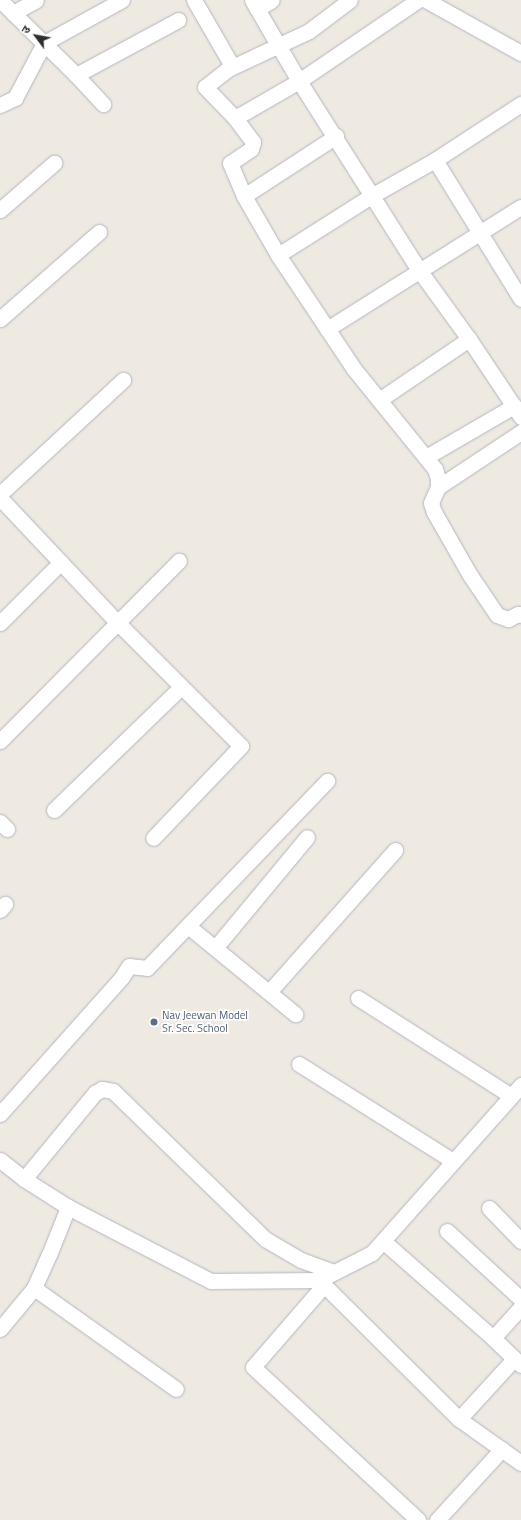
<!DOCTYPE html>
<meta charset="utf-8">
<style>
body{margin:0}
#map{position:relative;width:521px;height:1520px;overflow:hidden;background:#eee9e1;font-family:"Titillium Web","Noto Sans Devanagari",sans-serif}
div>[style]{position:absolute}
[style*='--x']{left:calc(var(--x)*1px);top:calc(var(--y)*1px);width:calc(var(--w)*1px);rotate:calc(var(--a)*1deg)}
.roads{filter:drop-shadow(0 0 1px #b4b6c0) drop-shadow(0 0 1px #b4b6c0)}
.minor>*{height:15px;margin:-7.5px;padding:0 7.5px;transform-origin:7.5px;border-radius:7.5px;background:#fff}
.dots>*{width:11px;height:11px;translate:-50% -50%;box-sizing:border-box;border:2px solid #fff;border-radius:50%}
span{translate:-50% -50%;white-space:nowrap;text-align:center;line-height:1.15;-webkit-text-stroke:3.5px #fff;paint-order:stroke}
.service-label{font-size:11px;color:#4e5e75}
.left{translate:0 -50%;text-align:left}
.north{position:absolute;left:16px;top:16px;width:40px;height:40px;-webkit-text-stroke:3px #fff;paint-order:stroke;rotate:302deg;font-size:11px;font-weight:700;line-height:16px;text-align:center;color:#2d2d2d}
.north::after{content:'';display:block;margin:auto;width:14px;height:18px;background:#2d2d2d;clip-path:polygon(50% 0,100% 100%,50% 72%,0 100%)}
</style>
<div id="map">
<div class="roads">
<div class="minor">
<i style="--x:0;--y:0;--w:107;--a:44.6"></i>
<i style="--x:76;--y:75;--w:40;--a:47"></i>
<i style="--x:194;--y:0;--w:74;--a:60"></i>
<i style="--x:231;--y:64;--w:6;--a:121"></i>
<i style="--x:228;--y:69;--w:29;--a:142"></i>
<i style="--x:205;--y:87;--w:43;--a:45.9"></i>
<i style="--x:235;--y:118;--w:30;--a:53"></i>
<i style="--x:253;--y:142;--w:7;--a:106"></i>
<i style="--x:251;--y:149;--w:25;--a:146"></i>
<i style="--x:230;--y:163;--w:36;--a:67"></i>
<i style="--x:244;--y:196;--w:68;--a:60"></i>
<i style="--x:278;--y:255;--w:137;--a:56.3"></i>
<i style="--x:354;--y:369;--w:129;--a:51"></i>
<i style="--x:435;--y:469;--w:10;--a:73"></i>
<i style="--x:438;--y:479;--w:8;--a:90"></i>
<i style="--x:438;--y:487;--w:17;--a:114"></i>
<i style="--x:431;--y:503;--w:9;--a:72"></i>
<i style="--x:434;--y:512;--w:73;--a:60.3"></i>
<i style="--x:470;--y:575;--w:48;--a:56"></i>
<i style="--x:497;--y:615;--w:12;--a:20"></i>
<i style="--x:508;--y:619;--w:11;--a:-27"></i>
<i style="--x:518;--y:614;--w:3;--a:18"></i>
<i style="--x:252;--y:0;--w:94;--a:59.9"></i>
<i style="--x:299;--y:81;--w:224;--a:57.6"></i>
<i style="--x:419;--y:270;--w:85;--a:54.1"></i>
<i style="--x:469;--y:339;--w:94;--a:56.3"></i>
<i style="--x:426;--y:0;--w:109;--a:29.2"></i>
<i style="--x:257;--y:9;--w:17;--a:-31"></i>
<i style="--x:13;--y:13;--w:26;--a:-29"></i>
<i style="--x:228;--y:69;--w:89;--a:-25.1"></i>
<i style="--x:309;--y:31;--w:51;--a:-37.1"></i>
<i style="--x:76;--y:75;--w:116;--a:-28.3"></i>
<i style="--x:0;--y:105;--w:17;--a:-25"></i>
<i style="--x:15;--y:98;--w:62;--a:-62.2"></i>
<i style="--x:44;--y:43;--w:89;--a:-28.9"></i>
<i style="--x:235;--y:118;--w:74;--a:-30"></i>
<i style="--x:299;--y:81;--w:144;--a:-34.2"></i>
<i style="--x:435;--y:160;--w:163;--a:58.3"></i>
<i style="--x:244;--y:196;--w:110;--a:-33.1"></i>
<i style="--x:0;--y:210;--w:72;--a:-41"></i>
<i style="--x:278;--y:255;--w:110;--a:-32.4"></i>
<i style="--x:371;--y:196;--w:73;--a:-29.4"></i>
<i style="--x:435;--y:160;--w:103;--a:-33.1"></i>
<i style="--x:0;--y:319;--w:132;--a:-41.3"></i>
<i style="--x:327;--y:329;--w:229;--a:-32.2"></i>
<i style="--x:379;--y:400;--w:109;--a:-34.1"></i>
<i style="--x:426;--y:457;--w:102;--a:-30.1"></i>
<i style="--x:438;--y:487;--w:100;--a:-33.5"></i>
<i style="--x:0;--y:494;--w:168;--a:-42.8"></i>
<i style="--x:0;--y:498;--w:172;--a:46.7"></i>
<i style="--x:118;--y:623;--w:174;--a:45"></i>
<i style="--x:241;--y:746;--w:127;--a:133.7"></i>
<i style="--x:0;--y:623;--w:86;--a:-45"></i>
<i style="--x:0;--y:741;--w:254;--a:-45.2"></i>
<i style="--x:54;--y:810;--w:177;--a:-44.1"></i>
<i style="--x:0;--y:822;--w:10;--a:45"></i>
<i style="--x:0;--y:910;--w:8;--a:-50"></i>
<i style="--x:188;--y:926;--w:139;--a:39.4"></i>
<i style="--x:215;--y:948;--w:144;--a:-50.3"></i>
<i style="--x:269;--y:992;--w:190;--a:-48.4"></i>
<i style="--x:358;--y:998;--w:182;--a:32.6"></i>
<i style="--x:299;--y:1064;--w:182;--a:32.2"></i>
<i style="--x:0;--y:1114;--w:183;--a:-48.3"></i>
<i style="--x:122;--y:977;--w:13;--a:-58"></i>
<i style="--x:129;--y:966;--w:18;--a:6"></i>
<i style="--x:147;--y:968;--w:260;--a:-46.1"></i>
<i style="--x:0;--y:1160;--w:31;--a:38"></i>
<i style="--x:24;--y:1179;--w:52;--a:32.5"></i>
<i style="--x:68;--y:1207;--w:161;--a:27.4"></i>
<i style="--x:211;--y:1281;--w:108;--a:-0.5"></i>
<i style="--x:319;--y:1280;--w:59;--a:-27"></i>
<i style="--x:372;--y:1253;--w:225;--a:-48.4"></i>
<i style="--x:24;--y:1179;--w:112;--a:-50.5"></i>
<i style="--x:95;--y:1093;--w:8;--a:-30"></i>
<i style="--x:102;--y:1089;--w:11;--a:10"></i>
<i style="--x:113;--y:1091;--w:212;--a:44.2"></i>
<i style="--x:265;--y:1239;--w:42;--a:30.3"></i>
<i style="--x:301;--y:1260;--w:35;--a:20"></i>
<i style="--x:489;--y:1208;--w:46;--a:45.9"></i>
<i style="--x:447;--y:1231;--w:100;--a:42.6"></i>
<i style="--x:383;--y:1241;--w:147;--a:41.4"></i>
<i style="--x:493;--y:1338;--w:39;--a:44"></i>
<i style="--x:319;--y:1280;--w:197;--a:44.8"></i>
<i style="--x:459;--y:1419;--w:76;--a:35.4"></i>
<i style="--x:324;--y:1285;--w:108;--a:130.9"></i>
<i style="--x:253;--y:1367;--w:225;--a:42.8"></i>
<i style="--x:34;--y:1288;--w:174;--a:35.4"></i>
<i style="--x:0;--y:1329;--w:53;--a:-50.3"></i>
<i style="--x:34;--y:1288;--w:36;--a:-66"></i>
<i style="--x:49;--y:1255;--w:52;--a:-68.4"></i>
<i style="--x:493;--y:1338;--w:42;--a:-47.9"></i>
<i style="--x:459;--y:1419;--w:81;--a:-47.5"></i>
<i style="--x:437;--y:1520;--w:96;--a:-47.5"></i>
</div>
</div>
<div class="dots">
<i style="left:154px;top:1022px;background:#5c6f8a"></i>
</div>
<div class="service-label">
<span class="left" style="left:162px;top:1022px">Nav Jeewan Model<br>Sr. Sec. School</span>
</div>
<div class="north">उ</div>
</div>
